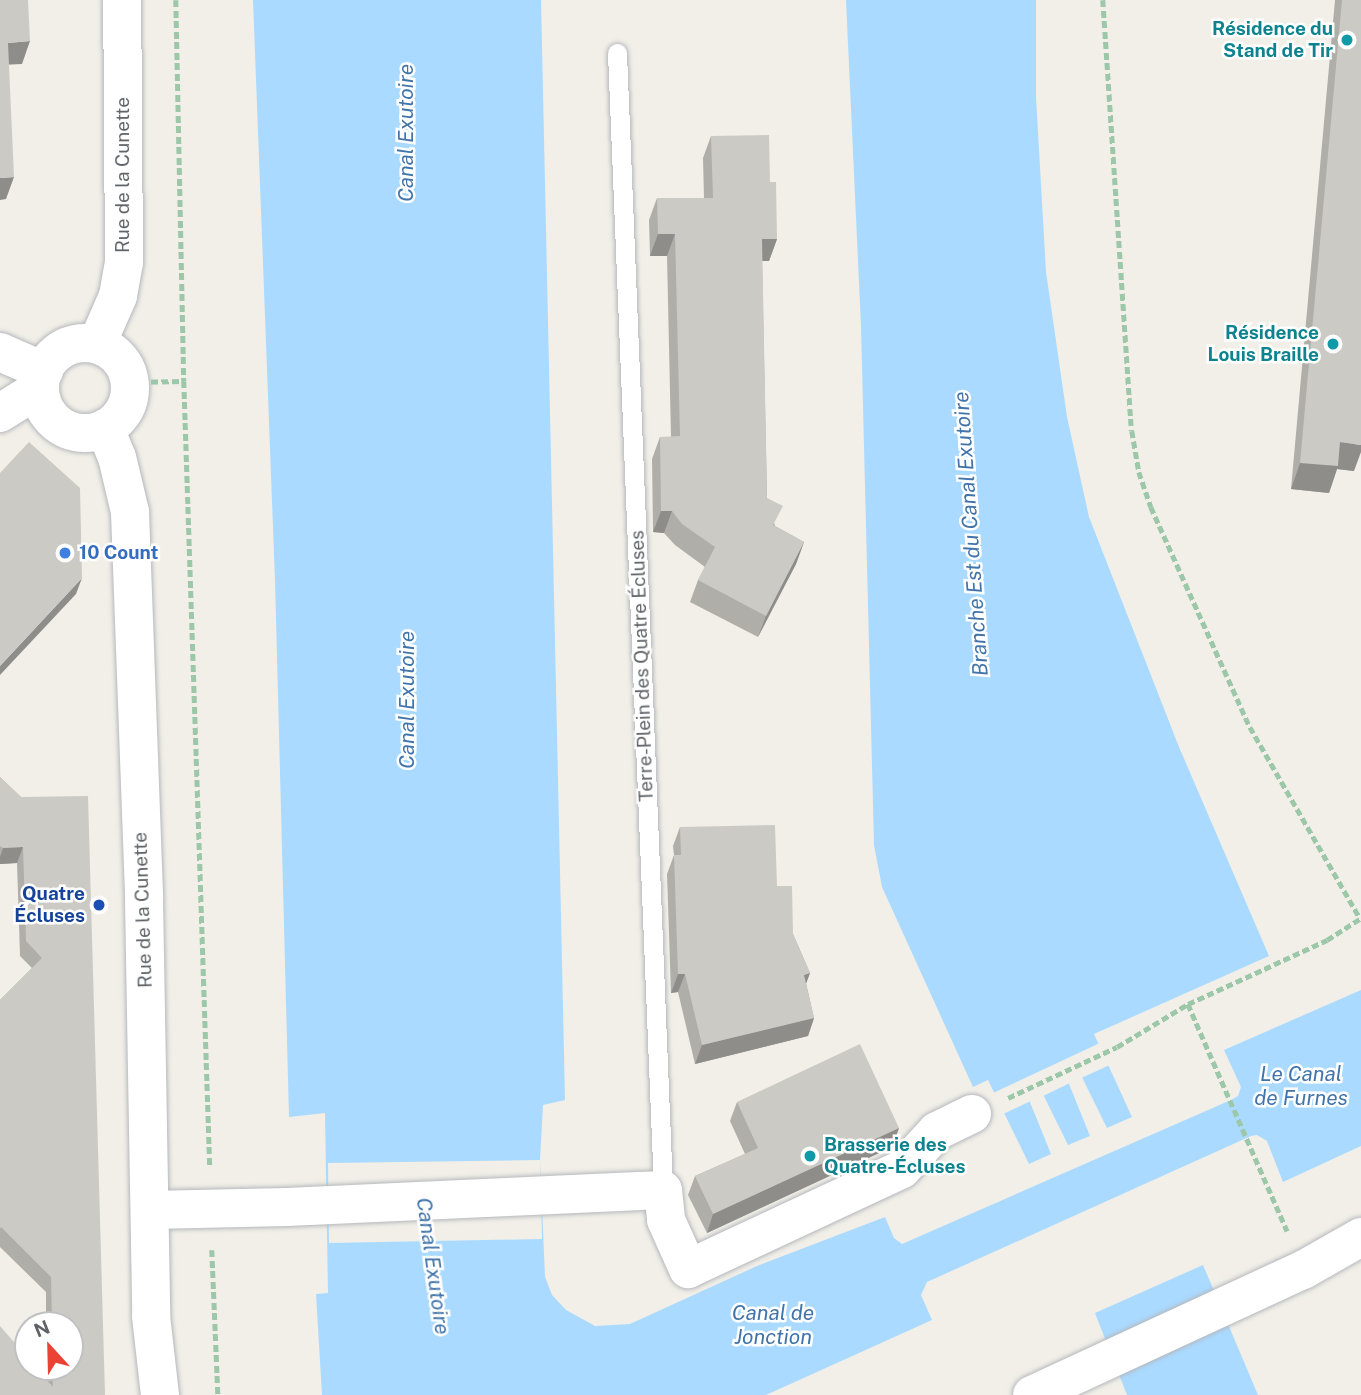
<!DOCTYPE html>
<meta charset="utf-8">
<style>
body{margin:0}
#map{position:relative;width:1361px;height:1395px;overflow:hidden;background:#f1efe8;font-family:"Public Sans",sans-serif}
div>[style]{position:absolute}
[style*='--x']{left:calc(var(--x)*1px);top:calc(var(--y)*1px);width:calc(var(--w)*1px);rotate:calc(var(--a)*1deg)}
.water>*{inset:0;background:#aadaff}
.pier>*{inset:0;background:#f1efe8}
.path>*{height:4.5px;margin-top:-2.25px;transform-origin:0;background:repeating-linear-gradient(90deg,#9cc7a9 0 7px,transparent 0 10.5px)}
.roads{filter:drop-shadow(0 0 2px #b5b8bc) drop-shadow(0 0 2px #b5b8bc)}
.lane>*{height:19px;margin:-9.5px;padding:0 9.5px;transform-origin:9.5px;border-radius:9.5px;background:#fff}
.street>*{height:38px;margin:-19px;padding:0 19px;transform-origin:19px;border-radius:19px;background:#fff}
.secondary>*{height:38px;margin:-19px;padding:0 19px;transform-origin:19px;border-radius:19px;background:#fff}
.secondary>.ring{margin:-19px;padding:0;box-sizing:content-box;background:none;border:38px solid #fff;border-radius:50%}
.wall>*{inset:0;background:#afaea9}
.shaded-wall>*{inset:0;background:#8f8d8a}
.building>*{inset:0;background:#cccac5}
.dots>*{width:19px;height:19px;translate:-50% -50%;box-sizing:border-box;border:4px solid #fff;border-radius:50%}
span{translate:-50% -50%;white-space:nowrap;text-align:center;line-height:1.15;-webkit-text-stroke:5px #fff;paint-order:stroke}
.culture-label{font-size:19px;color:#0d838f;font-weight:700}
.right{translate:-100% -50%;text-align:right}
.left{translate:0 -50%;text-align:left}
.street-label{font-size:19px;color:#5f6368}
.shop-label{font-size:19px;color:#366cbe;font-weight:700}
.transit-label{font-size:19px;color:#164399;font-weight:700}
.water-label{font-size:21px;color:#4174aa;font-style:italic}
.north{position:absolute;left:14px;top:1311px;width:70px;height:70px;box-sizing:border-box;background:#fff;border:2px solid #bfc1c3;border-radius:50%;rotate:338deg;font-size:19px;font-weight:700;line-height:28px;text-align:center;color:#5f6368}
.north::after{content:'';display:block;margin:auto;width:24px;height:32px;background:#ea4335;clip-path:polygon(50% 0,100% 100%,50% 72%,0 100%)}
</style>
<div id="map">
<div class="water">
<i style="clip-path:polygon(253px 0,541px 0,565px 1100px,543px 1105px,540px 1160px,545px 1277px,552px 1295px,566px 1310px,595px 1326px,630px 1324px,757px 1266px,885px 1217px,894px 1238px,902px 1244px,1231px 1100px,1238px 1096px,1241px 1087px,1224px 1050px,1361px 990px,1361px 1146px,1283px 1182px,1267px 1141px,1257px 1135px,1251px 1136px,927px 1282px,921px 1295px,932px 1320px,766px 1395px,322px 1395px,316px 1294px,328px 1293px,325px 1113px,289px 1117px,275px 580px)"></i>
<i style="clip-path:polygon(846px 0,1036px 0,1036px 97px,1046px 272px,1067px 417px,1089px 517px,1179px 747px,1269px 956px,1094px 1034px,1132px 1117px,1107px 1128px,1073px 1059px,1061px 1064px,1090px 1136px,1068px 1145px,1035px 1078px,1023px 1085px,1051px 1154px,1029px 1164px,988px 1080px,973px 1087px,882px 887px,874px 845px,861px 326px)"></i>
<i style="clip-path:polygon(1203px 1265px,1258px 1395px,1127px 1395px,1095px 1313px)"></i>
</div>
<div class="pier">
<i style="clip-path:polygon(1102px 1042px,1112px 1064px,1079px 1079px,1072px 1063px,1066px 1066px,1072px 1082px,1041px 1097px,1033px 1082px,1027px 1086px,1033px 1100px,1001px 1115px,991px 1094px)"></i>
<i style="clip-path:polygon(540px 1160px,542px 1239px,329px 1243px,328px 1163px)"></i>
</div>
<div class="path">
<i style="--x:176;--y:0;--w:381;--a:88.8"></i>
<i style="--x:184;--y:381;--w:787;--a:88.11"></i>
<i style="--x:1103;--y:0;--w:432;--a:86.2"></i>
<i style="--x:1132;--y:431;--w:42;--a:80.3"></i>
<i style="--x:1139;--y:472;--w:37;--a:71"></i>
<i style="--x:1151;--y:507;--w:241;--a:65.8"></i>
<i style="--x:1250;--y:727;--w:220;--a:60.1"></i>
<i style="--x:130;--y:382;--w:54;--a:-1.1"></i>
<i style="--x:1188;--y:1004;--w:248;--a:66.4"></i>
<i style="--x:1008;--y:1098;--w:120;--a:-25.1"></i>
<i style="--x:1117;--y:1047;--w:83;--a:-31.2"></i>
<i style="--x:1188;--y:1004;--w:153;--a:-24.7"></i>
<i style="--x:1327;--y:940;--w:40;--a:-32.9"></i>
<i style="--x:212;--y:1250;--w:145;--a:87.6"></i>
</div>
<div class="roads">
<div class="lane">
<i style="--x:617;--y:53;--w:1138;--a:87.68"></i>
</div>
<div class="street">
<i style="--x:0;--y:352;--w:48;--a:23.4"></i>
<i style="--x:0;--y:413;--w:47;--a:-32"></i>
<i style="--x:150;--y:1210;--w:137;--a:-1.3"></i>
<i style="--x:287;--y:1207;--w:376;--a:-2.6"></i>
<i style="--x:663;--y:1190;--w:30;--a:84"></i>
<i style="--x:666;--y:1220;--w:54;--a:65.8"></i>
<i style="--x:688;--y:1269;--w:236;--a:-25"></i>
<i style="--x:902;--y:1169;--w:52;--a:-47.4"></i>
<i style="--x:937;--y:1131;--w:39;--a:-26"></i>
</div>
<div class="secondary">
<i class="ring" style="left:40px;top:343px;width:52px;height:52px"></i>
<i style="--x:97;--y:344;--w:52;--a:-66.4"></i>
<i style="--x:118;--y:296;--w:34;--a:-80"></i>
<i style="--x:124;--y:263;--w:263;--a:-90.4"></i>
<i style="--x:105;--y:428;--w:31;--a:68"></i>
<i style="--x:117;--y:457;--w:57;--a:76.7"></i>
<i style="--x:130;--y:512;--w:387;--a:87.9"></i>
<i style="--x:144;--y:899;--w:417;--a:89"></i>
<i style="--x:151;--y:1316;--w:80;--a:83.5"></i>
<i style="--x:1032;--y:1395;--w:298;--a:-24.8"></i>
<i style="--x:1303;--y:1270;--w:67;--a:-29.6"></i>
</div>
</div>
<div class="wall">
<i style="clip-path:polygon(1335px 0,1361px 0,1354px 471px,1337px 469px,1329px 493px,1291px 489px)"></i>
<i style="clip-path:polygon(711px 136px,770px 182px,777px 239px,769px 261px,762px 261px,767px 498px,775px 526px,804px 542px,796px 564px,758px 637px,690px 602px,698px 580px,705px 567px,675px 545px,664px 533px,653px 532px,652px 459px,660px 437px,671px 437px,667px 256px,650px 256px,649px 220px,657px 198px,704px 198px,703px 158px)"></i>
<i style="clip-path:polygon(0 777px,21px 797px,105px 1395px,0 1395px,47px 1380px,47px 1367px,70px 1367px,70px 1325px,46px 1325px,46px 1292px,0 1247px,0 1000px,32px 968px,20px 956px,17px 863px,0 864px)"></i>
<i style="clip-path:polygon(680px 827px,777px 886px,793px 934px,810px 973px,806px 983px,814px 1018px,808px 1036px,695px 1064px,678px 992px,671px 993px,667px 874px,674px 855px,673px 846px)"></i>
<i style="clip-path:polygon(737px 1102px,899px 1128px,892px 1147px,707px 1233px,688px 1195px,695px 1176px,745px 1154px,730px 1121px)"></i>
</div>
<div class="shaded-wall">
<i style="clip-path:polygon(30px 41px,22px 64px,0 65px,8px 43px)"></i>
<i style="clip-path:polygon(14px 177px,6px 199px,0 200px,0 178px)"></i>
<i style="clip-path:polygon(658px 234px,675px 234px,667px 256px,650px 256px)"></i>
<i style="clip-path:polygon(762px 239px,777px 239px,769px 261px,754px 261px)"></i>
<i style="clip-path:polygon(1340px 442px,1361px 445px,1361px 452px,1354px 471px,1337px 469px,1329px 493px,1291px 489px,1300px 463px)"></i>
<i style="clip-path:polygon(661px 511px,672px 511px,664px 533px,653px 532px)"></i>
<i style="clip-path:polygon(804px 542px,796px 564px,758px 637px,766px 616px)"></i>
<i style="clip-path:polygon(82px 578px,76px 594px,0 675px,0 666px)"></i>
<i style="clip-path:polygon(23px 847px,17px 863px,0 864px,0 857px,3px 848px)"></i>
<i style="clip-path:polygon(810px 973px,803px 992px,804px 975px)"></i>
<i style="clip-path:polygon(678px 974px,685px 974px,678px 992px,671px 993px)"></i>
<i style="clip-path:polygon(814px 1018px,808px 1036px,695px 1064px,702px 1045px)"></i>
<i style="clip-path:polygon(899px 1128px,892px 1147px,707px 1233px,713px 1214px)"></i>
</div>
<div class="building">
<i style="clip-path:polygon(0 0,28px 0,30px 41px,8px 43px,14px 177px,0 178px)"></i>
<i style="clip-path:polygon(1342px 0,1361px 0,1361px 445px,1340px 442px,1338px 466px,1300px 463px)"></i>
<i style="clip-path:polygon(769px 135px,770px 182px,776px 182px,777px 239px,762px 239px,767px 498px,783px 506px,773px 525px,804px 542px,766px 616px,698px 580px,715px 547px,682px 524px,672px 511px,661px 511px,660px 437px,680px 436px,675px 234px,658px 234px,657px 198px,713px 198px,711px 136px)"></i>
<i style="clip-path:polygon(29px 442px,80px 488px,82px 578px,0 666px,0 473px)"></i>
<i style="clip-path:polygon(0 777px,21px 797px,88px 796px,105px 1395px,0 1395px,0 1326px,28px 1358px,28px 1367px,35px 1367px,53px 1387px,52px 1367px,70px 1367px,70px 1325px,52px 1325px,51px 1277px,1px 1227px,0 1229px,0 1000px,42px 958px,26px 941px,23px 847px,3px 848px,0 846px)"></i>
<i style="clip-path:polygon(775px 825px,777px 886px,792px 886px,793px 934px,810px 973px,804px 975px,814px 1018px,702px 1045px,685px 974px,678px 974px,674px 855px,681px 855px,680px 827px)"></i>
<i style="clip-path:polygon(860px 1044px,899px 1128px,713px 1214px,695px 1176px,758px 1148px,737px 1102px)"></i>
</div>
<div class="dots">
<i style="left:1347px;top:40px;background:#0f9aa8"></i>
<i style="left:1333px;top:344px;background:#0f9aa8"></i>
<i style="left:65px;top:553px;background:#3f7fe0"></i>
<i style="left:99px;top:905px;background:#1a4fb4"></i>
<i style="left:810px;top:1156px;background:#0f9aa8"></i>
</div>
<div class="culture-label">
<span class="right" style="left:1333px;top:40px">Résidence du<br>Stand de Tir</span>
<span class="right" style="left:1319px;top:344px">Résidence<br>Louis Braille</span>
<span class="left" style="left:824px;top:1156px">Brasserie des<br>Quatre-Écluses</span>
</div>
<div class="street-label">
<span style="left:123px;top:175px;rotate:-90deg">Rue de la Cunette</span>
<span style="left:642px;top:666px;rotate:-92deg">Terre-Plein des Quatre Écluses</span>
<span style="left:143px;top:910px;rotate:-92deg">Rue de la Cunette</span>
</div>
<div class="shop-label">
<span class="left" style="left:79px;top:553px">10 Count</span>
</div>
<div class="transit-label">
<span class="right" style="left:85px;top:905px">Quatre<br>Écluses</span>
</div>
<div class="water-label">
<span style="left:406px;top:133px;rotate:-90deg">Canal Exutoire</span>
<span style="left:971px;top:534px;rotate:-94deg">Branche Est du Canal Exutoire</span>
<span style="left:407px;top:700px;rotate:-90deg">Canal Exutoire</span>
<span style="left:1301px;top:1086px">Le Canal<br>de Furnes</span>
<span style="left:433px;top:1266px;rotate:82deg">Canal Exutoire</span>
<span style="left:773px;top:1325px">Canal de<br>Jonction</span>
</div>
<div class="north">N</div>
</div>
